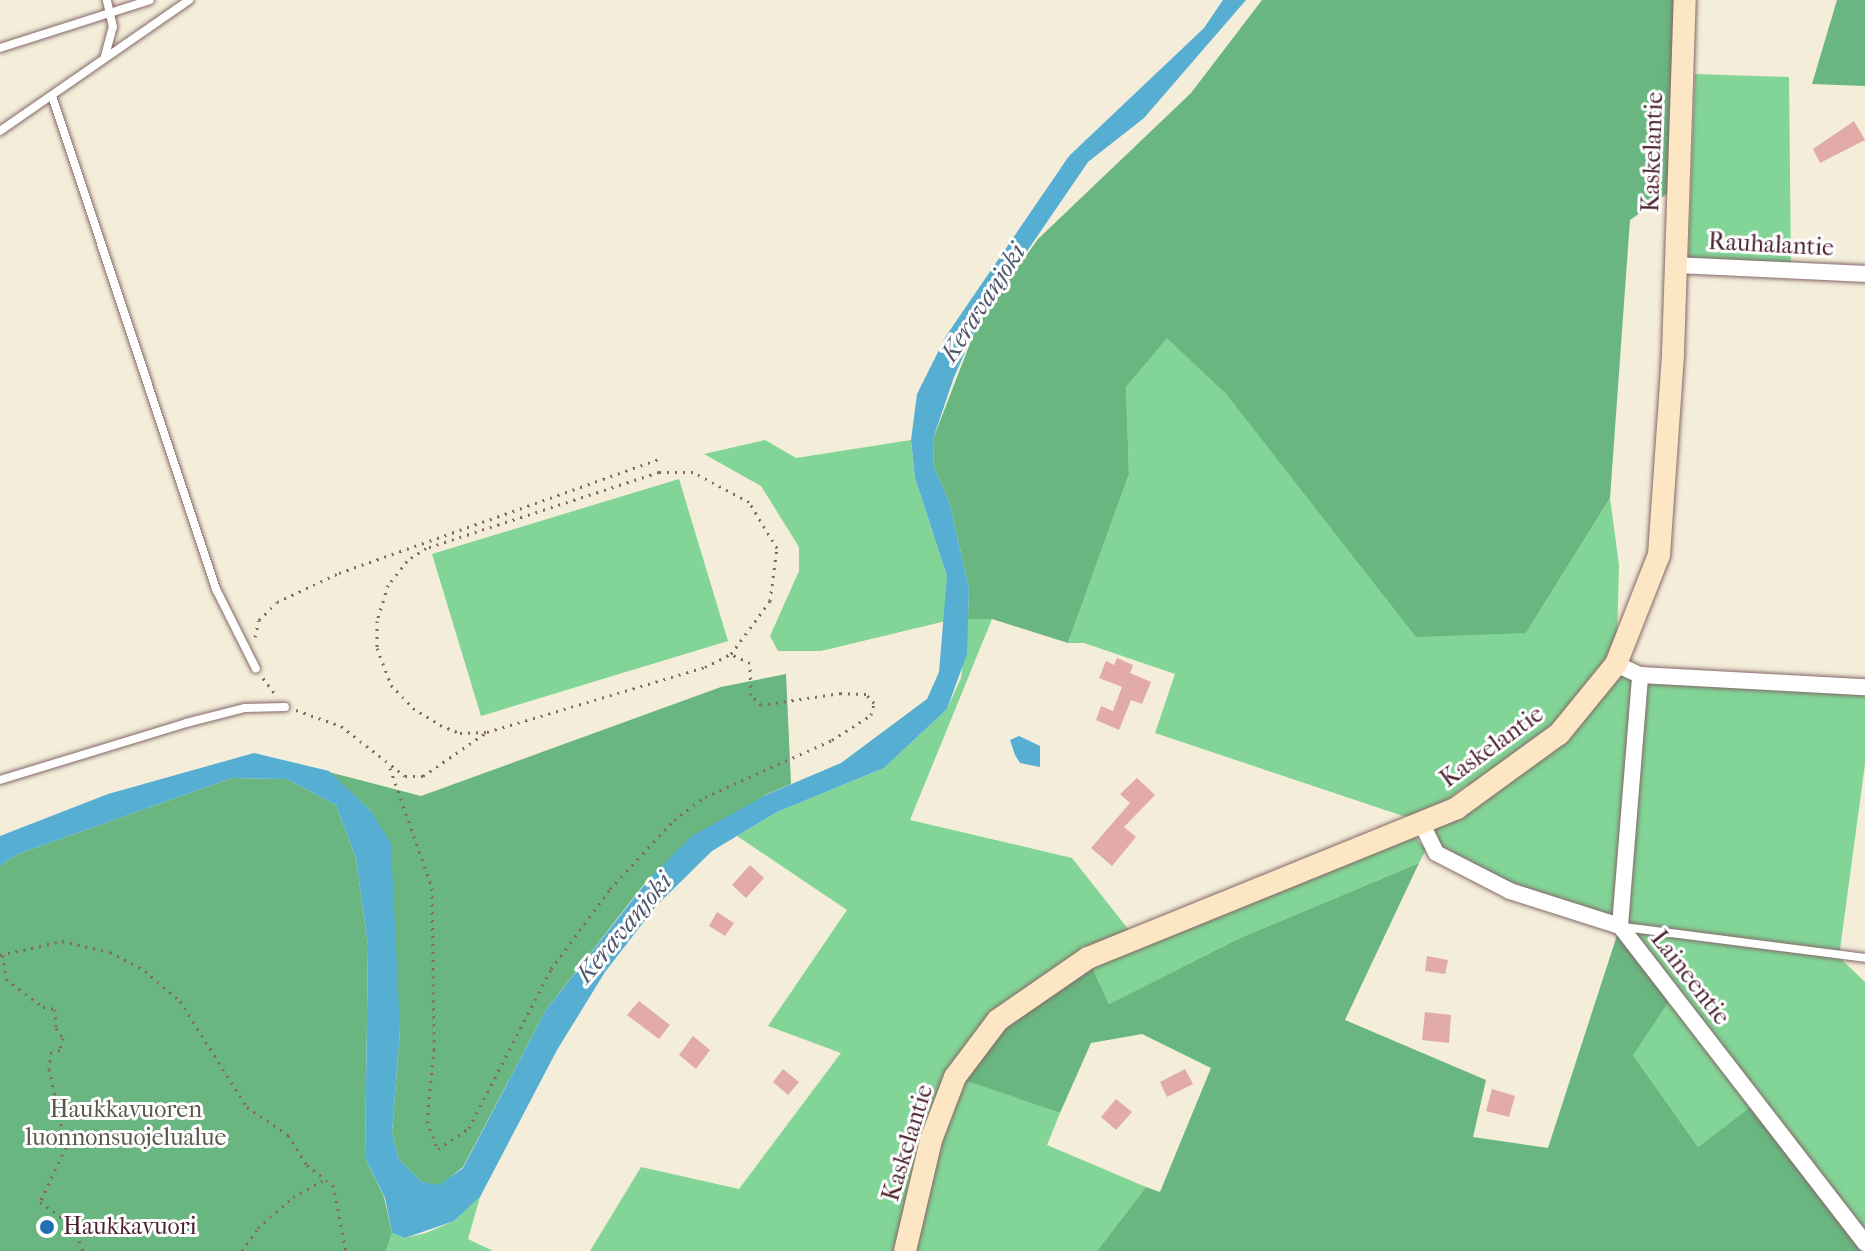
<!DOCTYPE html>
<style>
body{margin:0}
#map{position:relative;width:1865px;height:1251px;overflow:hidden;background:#f3edd9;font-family:"IM FELL French Canon",serif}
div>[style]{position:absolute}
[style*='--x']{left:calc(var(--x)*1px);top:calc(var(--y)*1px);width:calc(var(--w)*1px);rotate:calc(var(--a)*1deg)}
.green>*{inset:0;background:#82d597}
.forest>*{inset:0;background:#69b680}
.water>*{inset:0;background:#56aed3}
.building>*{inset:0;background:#e2aba8}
.path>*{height:3px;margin-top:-1.5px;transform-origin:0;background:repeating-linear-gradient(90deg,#856768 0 2px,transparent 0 8px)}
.roads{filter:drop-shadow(0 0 2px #856768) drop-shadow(0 0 2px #856768)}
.lane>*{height:8px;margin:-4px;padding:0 4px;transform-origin:4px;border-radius:4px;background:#fff}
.street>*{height:16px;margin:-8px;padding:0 8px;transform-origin:8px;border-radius:8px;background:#fff}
.secondary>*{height:22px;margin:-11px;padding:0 11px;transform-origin:11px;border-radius:11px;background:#fce6c4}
.dots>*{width:22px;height:22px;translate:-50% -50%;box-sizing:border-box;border:4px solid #fff;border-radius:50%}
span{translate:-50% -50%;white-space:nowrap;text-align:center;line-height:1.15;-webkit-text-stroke:6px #fff;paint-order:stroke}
.street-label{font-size:24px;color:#4a1f2b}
.park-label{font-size:24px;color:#5b564b}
.poi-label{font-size:24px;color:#4a1f2b}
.left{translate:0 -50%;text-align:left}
.water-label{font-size:26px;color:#4f586e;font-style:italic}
</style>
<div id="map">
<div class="green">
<i style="clip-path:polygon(1695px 74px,1789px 77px,1791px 270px,1688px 265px)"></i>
<i style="clip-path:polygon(evenodd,1167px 337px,1227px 395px,1526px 633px,1610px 498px,1619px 565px,1616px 675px,1865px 687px,1865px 764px,1839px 957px,1865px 982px,1865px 1243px,1757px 1103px,1698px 1147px,1633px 1055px,1620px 926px,1436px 853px,1421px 822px,1155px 733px,1175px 674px,1084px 643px,1068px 643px,1129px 474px,1126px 387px,1167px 337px,1506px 771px,1424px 820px,1464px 787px,1506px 771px)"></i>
<i style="clip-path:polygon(765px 440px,796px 458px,911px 440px,915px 478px,947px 576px,946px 621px,821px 651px,778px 651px,770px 636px,799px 571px,799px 547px,761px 486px,704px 454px)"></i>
<i style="clip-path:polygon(679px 479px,728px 641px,481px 716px,432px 554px)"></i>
<i style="clip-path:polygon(968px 619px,992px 619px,910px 820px,1072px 858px,1136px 939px,1408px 828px,1426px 850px,1419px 863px,1240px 938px,1109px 1004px,1088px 958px,956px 1077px,1060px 1113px,1047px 1145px,1146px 1187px,1097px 1251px,590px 1251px,641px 1167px,739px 1189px,841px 1053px,768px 1026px,847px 910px,737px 836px,777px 812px,884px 768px,947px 709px,961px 678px)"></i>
<i style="clip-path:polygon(480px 1197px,468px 1239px,493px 1251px,386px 1251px,392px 1233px,405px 1238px,426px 1233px,454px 1221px)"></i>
</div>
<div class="forest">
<i style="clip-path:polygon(1262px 0,1684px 0,1678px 186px,1630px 220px,1610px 498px,1526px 633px,1416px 637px,1227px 395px,1167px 338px,1126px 387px,1129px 474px,1068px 643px,992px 619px,968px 619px,969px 588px,949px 501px,934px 467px,933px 439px,978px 323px,1038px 239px,1191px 93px)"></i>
<i style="clip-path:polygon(1837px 0,1865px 0,1865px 86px,1812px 84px)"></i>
<i style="clip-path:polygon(786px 674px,791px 784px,767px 794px,648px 879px,546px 1010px,463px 1167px,439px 1186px,422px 1182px,399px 1160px,392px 1133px,400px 1030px,371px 811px,329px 772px,421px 796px,721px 687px)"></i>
<i style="clip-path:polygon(232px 778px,287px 779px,336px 805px,356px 858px,368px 946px,365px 1158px,384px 1197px,392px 1233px,386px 1251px,0 1251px,0 866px,18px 854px)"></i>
<i style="clip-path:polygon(1419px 863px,1345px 1020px,1486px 1080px,1473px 1137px,1548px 1148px,1620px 926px,1673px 995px,1633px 1055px,1698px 1147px,1756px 1103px,1865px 1243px,1865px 1251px,1097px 1251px,1146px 1187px,1160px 1192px,1211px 1068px,1142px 1034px,1091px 1043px,1060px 1113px,955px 1077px,998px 1020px,1088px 958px,1109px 1004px,1240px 938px)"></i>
</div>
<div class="water">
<i style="clip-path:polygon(1223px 0,1246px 0,1144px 118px,1088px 162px,978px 323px,954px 377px,933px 439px,934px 467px,949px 501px,969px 588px,967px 654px,947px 709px,884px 768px,777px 812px,712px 851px,656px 906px,605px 972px,557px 1050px,480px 1197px,454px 1221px,405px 1238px,392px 1233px,385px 1198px,365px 1158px,368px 946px,356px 858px,336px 805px,287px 779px,232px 778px,18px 854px,0 866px,0 836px,108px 794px,254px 753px,329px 771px,371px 811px,391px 843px,400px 1030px,392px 1133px,399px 1160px,422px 1182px,439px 1185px,463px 1168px,546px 1010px,649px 879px,692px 836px,768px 794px,841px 763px,927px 699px,939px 672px,947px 576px,915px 478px,911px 440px,917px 394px,946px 336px,1069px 156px,1204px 28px)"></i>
<i style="clip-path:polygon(1019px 736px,1040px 746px,1040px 767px,1020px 763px,1015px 755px,1010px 740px)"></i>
</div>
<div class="building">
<i style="clip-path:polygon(1854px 121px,1865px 140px,1820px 163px,1813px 149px)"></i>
<i style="clip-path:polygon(1117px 658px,1133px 665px,1130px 673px,1151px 682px,1142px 704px,1131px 700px,1119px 730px,1096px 720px,1101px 706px,1113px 711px,1122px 687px,1099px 678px,1106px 661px,1114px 665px)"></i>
<i style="clip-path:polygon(1137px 778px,1155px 795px,1124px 827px,1136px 837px,1112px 866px,1091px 848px,1130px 803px,1120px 794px)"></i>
<i style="clip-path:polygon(750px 865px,764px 878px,746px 898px,732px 885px)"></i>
<i style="clip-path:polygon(717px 912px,734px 923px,725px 936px,709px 926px)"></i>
<i style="clip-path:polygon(1427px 956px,1448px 960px,1445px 974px,1425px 971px)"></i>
<i style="clip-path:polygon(639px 1001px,670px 1025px,659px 1039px,627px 1015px)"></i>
<i style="clip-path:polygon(1425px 1012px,1451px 1015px,1449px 1043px,1422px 1040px)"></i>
<i style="clip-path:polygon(693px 1036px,710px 1050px,696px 1069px,679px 1055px)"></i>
<i style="clip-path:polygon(783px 1069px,799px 1082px,788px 1095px,773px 1082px)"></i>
<i style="clip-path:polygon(1185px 1069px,1193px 1084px,1167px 1097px,1160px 1082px)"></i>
<i style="clip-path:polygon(1492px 1089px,1515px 1096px,1509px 1117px,1486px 1111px)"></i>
<i style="clip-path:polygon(1116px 1099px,1132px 1112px,1116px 1130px,1101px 1117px)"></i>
</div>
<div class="path">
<i style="--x:255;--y:637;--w:17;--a:-77"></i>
<i style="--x:259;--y:620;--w:25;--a:-45"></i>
<i style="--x:277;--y:602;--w:68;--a:-25.1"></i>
<i style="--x:339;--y:573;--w:343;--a:-19.6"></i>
<i style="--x:263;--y:678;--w:20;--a:53"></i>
<i style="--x:296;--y:710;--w:48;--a:19.6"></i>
<i style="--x:341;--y:726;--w:81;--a:38"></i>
<i style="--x:405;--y:776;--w:18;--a:0"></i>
<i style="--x:423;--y:776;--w:78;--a:-34.5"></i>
<i style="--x:487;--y:732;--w:227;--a:-16.6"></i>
<i style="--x:705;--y:667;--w:29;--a:-27"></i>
<i style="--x:731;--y:654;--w:66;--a:-53.7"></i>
<i style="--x:770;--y:601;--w:53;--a:-82.5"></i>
<i style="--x:777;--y:548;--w:54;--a:-121.3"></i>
<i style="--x:749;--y:502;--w:64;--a:-151.8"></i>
<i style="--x:693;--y:472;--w:34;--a:180"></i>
<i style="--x:659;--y:472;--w:245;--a:161.9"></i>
<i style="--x:426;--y:548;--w:23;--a:146"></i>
<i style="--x:407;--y:561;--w:31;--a:128"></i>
<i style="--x:388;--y:585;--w:38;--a:107"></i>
<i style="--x:377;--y:621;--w:27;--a:90"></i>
<i style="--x:377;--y:648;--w:40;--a:69"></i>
<i style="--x:391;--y:685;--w:32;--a:46"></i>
<i style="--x:413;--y:708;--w:32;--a:32"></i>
<i style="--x:440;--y:725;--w:22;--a:22"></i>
<i style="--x:460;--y:733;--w:27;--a:-2"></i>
<i style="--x:390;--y:768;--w:127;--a:70.7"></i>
<i style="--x:432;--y:888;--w:161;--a:89.3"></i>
<i style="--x:434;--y:1049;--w:72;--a:95.6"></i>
<i style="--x:427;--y:1121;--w:30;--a:69"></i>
<i style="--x:438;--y:1149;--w:37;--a:-34"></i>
<i style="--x:469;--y:1128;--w:179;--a:-62.7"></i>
<i style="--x:551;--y:969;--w:99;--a:-53.6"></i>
<i style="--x:610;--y:889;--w:94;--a:-47.2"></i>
<i style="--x:674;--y:820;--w:39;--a:-37"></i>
<i style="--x:705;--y:797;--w:139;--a:-24.2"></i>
<i style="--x:832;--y:740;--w:46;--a:-32.7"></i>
<i style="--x:871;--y:715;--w:12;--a:-76"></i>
<i style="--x:874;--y:703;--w:12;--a:-132"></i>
<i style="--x:866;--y:694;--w:25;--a:-178"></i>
<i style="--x:841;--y:693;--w:81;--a:171.5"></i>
<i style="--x:761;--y:705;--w:14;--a:-135"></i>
<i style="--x:751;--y:695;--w:32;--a:-92"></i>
<i style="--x:750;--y:663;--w:21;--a:-155"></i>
<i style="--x:0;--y:955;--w:64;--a:-12.7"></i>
<i style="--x:62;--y:941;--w:49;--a:12.9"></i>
<i style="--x:110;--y:952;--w:40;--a:28"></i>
<i style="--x:145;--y:971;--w:46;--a:40.6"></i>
<i style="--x:180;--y:1001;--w:125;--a:57.7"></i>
<i style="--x:247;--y:1107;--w:50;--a:34.3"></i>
<i style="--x:288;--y:1135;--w:36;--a:58"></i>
<i style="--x:307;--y:1165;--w:33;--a:38"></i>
<i style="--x:333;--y:1185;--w:67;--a:78.9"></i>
<i style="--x:3;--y:955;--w:24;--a:83"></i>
<i style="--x:6;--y:979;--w:46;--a:37.1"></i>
<i style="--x:43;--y:1007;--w:12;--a:9"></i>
<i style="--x:55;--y:1009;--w:19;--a:87"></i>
<i style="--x:56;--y:1028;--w:12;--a:55"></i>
<i style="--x:63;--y:1038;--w:12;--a:104"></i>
<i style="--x:60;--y:1050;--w:9;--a:167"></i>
<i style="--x:51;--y:1052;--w:17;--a:97"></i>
<i style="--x:49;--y:1069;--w:80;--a:77.7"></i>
<i style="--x:66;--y:1147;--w:61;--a:115.3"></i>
<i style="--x:40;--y:1202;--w:41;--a:36"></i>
<i style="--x:73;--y:1226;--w:27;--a:68"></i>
<i style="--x:242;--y:1251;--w:28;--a:-55"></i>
<i style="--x:258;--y:1228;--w:47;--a:-41.5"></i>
<i style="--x:293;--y:1197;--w:37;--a:-29"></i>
</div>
<div class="roads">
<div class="lane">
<i style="--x:0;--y:48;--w:157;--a:-17.7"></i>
<i style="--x:105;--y:56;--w:30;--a:-75"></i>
<i style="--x:113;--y:27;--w:28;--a:-103"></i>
<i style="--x:52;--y:96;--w:520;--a:71.6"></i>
<i style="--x:216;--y:589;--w:89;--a:63.4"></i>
<i style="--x:0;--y:131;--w:230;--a:-34.7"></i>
<i style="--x:0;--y:780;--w:195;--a:-17"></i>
<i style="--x:186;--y:723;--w:61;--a:-14.3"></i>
<i style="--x:245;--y:708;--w:40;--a:-1.4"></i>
<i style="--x:1624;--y:927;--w:243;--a:7.3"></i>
</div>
<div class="street">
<i style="--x:1675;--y:265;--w:190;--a:2.7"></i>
<i style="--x:1616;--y:664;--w:26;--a:25"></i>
<i style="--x:1640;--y:675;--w:225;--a:3.1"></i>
<i style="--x:1421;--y:822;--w:34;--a:64"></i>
<i style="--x:1436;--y:853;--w:83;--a:27.2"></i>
<i style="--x:1510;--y:891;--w:115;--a:17.7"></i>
<i style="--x:1620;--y:926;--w:401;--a:52.3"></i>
<i style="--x:1620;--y:926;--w:252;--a:-85.4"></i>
</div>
<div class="secondary">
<i style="--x:905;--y:1251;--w:114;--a:-76.8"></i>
<i style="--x:931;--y:1140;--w:67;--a:-69.1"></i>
<i style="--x:955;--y:1077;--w:71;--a:-53"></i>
<i style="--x:998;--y:1020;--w:109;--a:-34.6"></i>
<i style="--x:1088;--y:958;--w:398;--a:-22.1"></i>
<i style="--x:1457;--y:808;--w:126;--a:-36"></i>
<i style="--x:1559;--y:734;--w:90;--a:-50.8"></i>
<i style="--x:1616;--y:664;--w:117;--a:-68.5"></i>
<i style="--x:1659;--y:555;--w:202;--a:-86"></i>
<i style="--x:1673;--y:353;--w:353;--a:-88.1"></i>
</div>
</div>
<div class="dots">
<i style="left:47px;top:1227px;background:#1f6fb2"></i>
</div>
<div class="street-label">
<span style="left:1653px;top:152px;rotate:-88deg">Kaskelantie</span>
<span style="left:1771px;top:245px;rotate:3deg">Rauhalantie</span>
<span style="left:1492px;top:747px;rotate:-36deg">Kaskelantie</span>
<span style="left:1690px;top:978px;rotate:52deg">Laineentie</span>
<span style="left:908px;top:1143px;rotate:-73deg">Kaskelantie</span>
</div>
<div class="park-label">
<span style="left:126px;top:1124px">Haukkavuoren<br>luonnonsuojelualue</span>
</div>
<div class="poi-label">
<span class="left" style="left:63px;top:1227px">Haukkavuori</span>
</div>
<div class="water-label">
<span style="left:983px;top:303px;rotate:-57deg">Keravanjoki</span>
<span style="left:624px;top:928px;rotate:-50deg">Keravanjoki</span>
</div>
</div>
